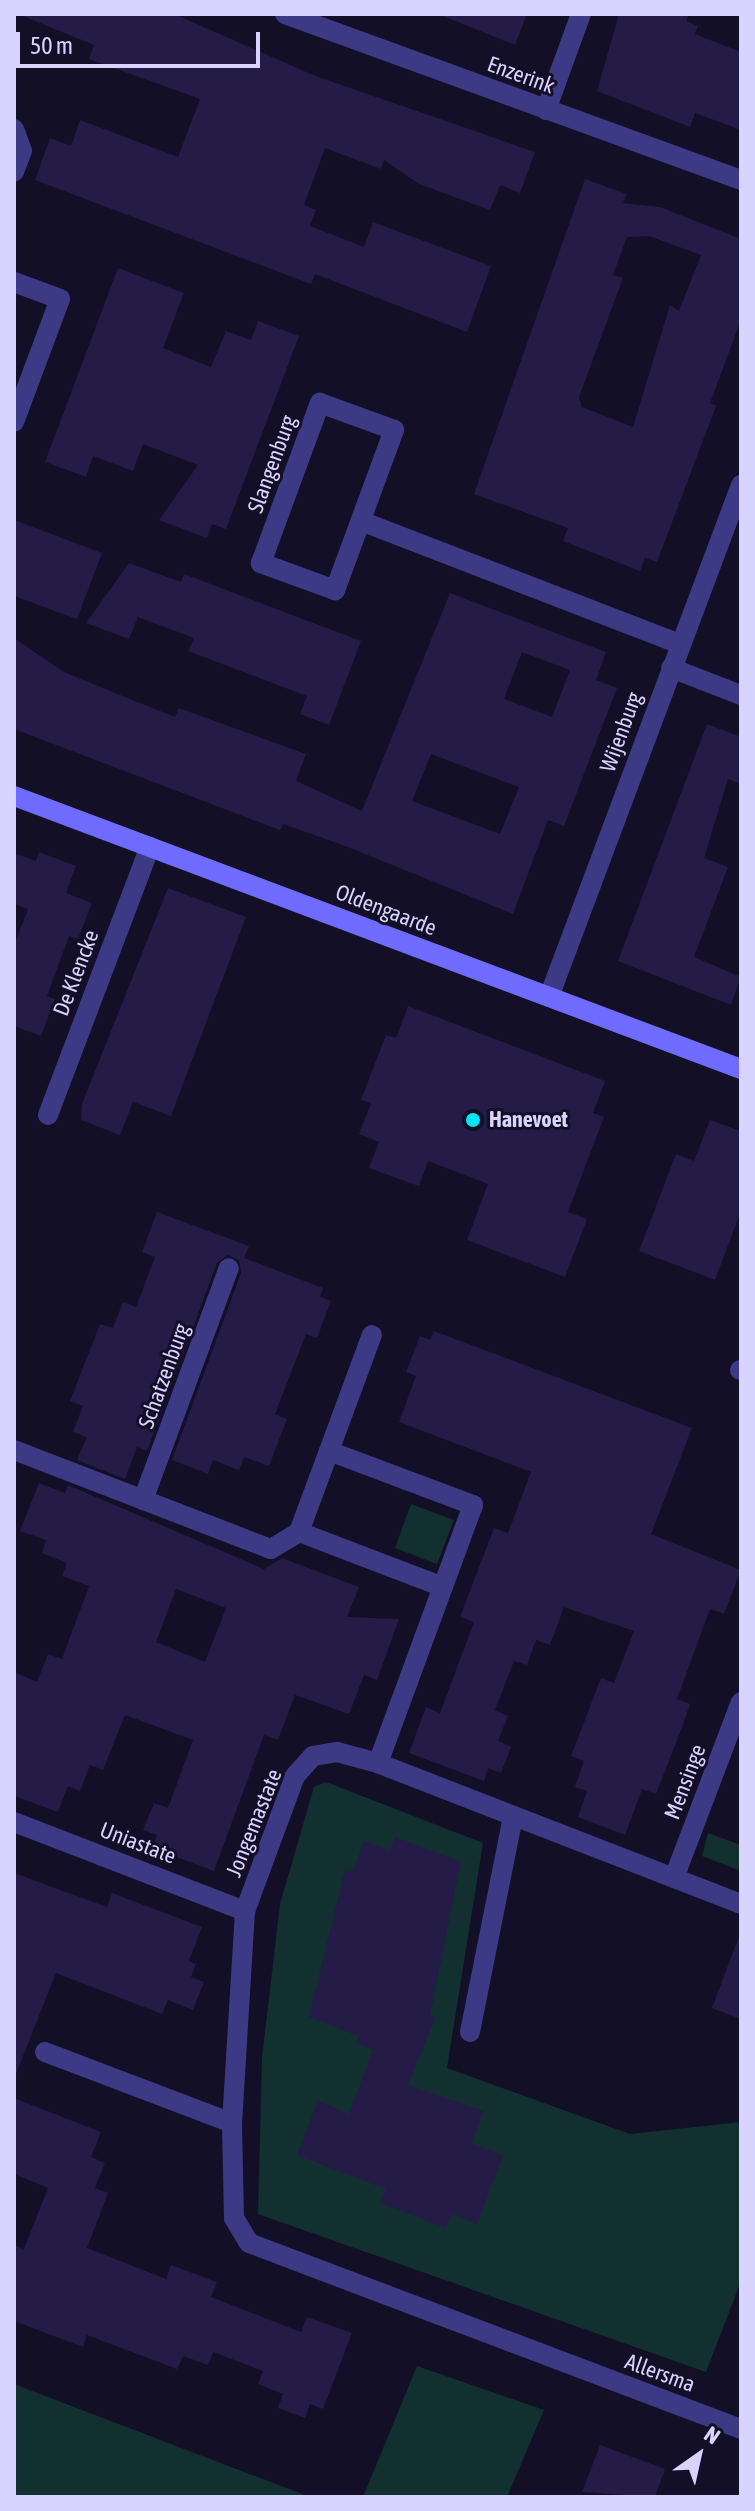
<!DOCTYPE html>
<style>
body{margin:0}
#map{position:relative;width:755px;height:2511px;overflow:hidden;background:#130f26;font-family:"Asap Condensed",sans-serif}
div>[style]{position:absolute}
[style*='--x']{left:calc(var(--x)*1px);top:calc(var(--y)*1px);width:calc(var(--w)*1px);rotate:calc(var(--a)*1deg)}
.green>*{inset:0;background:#12302f}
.building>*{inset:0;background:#241b47}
.street>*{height:20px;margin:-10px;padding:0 10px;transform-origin:10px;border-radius:10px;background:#3d3a85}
.secondary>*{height:20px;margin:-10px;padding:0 10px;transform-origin:10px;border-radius:10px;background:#6f6bff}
.dots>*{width:22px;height:22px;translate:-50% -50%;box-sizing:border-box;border:4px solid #130f26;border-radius:50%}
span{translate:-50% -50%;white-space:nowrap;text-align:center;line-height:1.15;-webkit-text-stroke:6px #130f26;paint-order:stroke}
.street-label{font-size:22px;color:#d9d4ff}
.poi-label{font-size:22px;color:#d9d4ff;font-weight:700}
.left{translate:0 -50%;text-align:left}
.frame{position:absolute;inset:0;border:16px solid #d9d4ff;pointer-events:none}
.north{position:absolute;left:659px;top:2415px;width:80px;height:80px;-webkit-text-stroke:6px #130f26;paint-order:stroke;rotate:34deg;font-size:22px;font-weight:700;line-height:32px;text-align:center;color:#d9d4ff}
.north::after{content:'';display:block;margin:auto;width:28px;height:36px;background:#d9d4ff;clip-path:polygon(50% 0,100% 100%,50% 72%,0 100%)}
.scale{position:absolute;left:16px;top:32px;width:244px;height:36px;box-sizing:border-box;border:4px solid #d9d4ff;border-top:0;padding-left:10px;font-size:24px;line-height:28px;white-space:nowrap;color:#d9d4ff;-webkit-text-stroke:6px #130f26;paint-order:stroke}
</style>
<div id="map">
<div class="green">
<i style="clip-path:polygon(411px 1504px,454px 1520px,437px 1564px,395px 1548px)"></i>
<i style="clip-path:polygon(326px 1782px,483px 1843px,447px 2068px,630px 2134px,741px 2122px,741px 2281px,706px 2372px,258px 2214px,262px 2058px,280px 1904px,314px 1787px)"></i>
<i style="clip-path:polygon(708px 1833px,741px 1845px,741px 1871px,702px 1856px)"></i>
<i style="clip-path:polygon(417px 2366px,544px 2410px,507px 2497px,363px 2497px)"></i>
<i style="clip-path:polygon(14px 2384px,310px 2497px,14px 2497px)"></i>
</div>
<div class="building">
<i style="clip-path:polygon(18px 14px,174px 14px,313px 75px,535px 152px,520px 193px,500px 185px,490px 210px,419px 184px,384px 160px,381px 169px,325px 148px,304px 205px,316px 210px,310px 226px,364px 247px,373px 222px,491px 266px,467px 332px,315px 274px,311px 284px,35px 180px,50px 138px,71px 146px,80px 120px,178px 157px,200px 99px,89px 59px,94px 45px)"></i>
<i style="clip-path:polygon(438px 14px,527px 14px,515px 45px)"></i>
<i style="clip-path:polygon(619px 14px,689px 14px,686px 21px,698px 26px,695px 34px,741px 52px,741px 130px,695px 113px,690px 127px,597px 91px)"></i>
<i style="clip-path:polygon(evenodd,585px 179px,627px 194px,623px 203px,660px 207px,741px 239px,741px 320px,710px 403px,716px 406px,657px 562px,645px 558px,640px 571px,563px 541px,568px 528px,474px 494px,585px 179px,649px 236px,701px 255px,679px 311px,670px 305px,633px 427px,582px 407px,579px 397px,623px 278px,613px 275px,627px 237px,649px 236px)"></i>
<i style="clip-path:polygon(118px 268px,184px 293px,163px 348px,211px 367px,226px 331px,251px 340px,258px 321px,299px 336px,226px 529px,212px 524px,207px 538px,159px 520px,198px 465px,143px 444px,133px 471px,93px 456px,86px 477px,45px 462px)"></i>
<i style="clip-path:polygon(14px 520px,102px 553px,77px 619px,14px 596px)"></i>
<i style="clip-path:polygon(129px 563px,181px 582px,184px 574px,361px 641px,329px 725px,300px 714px,307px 696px,188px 651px,194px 638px,138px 617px,129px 639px,86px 623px)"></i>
<i style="clip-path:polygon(evenodd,450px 593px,606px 652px,596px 680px,617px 688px,564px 826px,548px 820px,513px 914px,348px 847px,283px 824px,280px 830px,14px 729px,14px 638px,64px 672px,120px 695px,175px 717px,179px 708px,306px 754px,296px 781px,362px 811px,450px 593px,522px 652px,570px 670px,552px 717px,504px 699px,522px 652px,450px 593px,431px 754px,519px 787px,500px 834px,412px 801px,431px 754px)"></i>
<i style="clip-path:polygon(707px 724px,741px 737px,741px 784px,728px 779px,704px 858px,728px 867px,694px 957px,741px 977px,731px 1005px,618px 961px)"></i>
<i style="clip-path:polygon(39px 852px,76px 866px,66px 893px,92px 903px,78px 939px,69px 936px,47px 996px,55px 999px,41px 1036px,14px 1026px,14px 946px,28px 909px,14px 904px,14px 853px,36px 861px)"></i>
<i style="clip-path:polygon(168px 888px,246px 917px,171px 1116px,133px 1102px,120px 1135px,81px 1120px,82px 1104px)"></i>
<i style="clip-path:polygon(408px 1006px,605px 1081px,593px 1113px,604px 1117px,568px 1212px,587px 1219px,565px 1277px,467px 1240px,488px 1184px,428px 1161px,419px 1186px,369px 1168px,379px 1142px,359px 1134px,371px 1103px,361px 1100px,386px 1035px,396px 1038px)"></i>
<i style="clip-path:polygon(710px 1120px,741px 1131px,741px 1211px,715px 1280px,639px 1251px,676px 1154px,694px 1161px)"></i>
<i style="clip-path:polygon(157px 1212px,249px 1246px,244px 1258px,323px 1288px,320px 1297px,331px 1301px,317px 1338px,306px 1334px,275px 1414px,287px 1419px,269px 1466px,244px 1457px,239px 1470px,213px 1460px,208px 1474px,172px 1460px,241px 1273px,239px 1260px,228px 1255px,217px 1263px,147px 1451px,137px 1447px,125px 1479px,77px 1460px,87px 1437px,73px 1432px,83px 1406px,70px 1401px,100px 1324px,113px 1328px,123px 1302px,136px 1307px,155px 1257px,142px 1252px)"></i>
<i style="clip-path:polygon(434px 1331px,692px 1428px,651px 1534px,741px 1570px,724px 1614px,710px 1609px,677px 1699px,690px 1704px,681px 1730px,656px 1794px,642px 1789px,625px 1835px,578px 1817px,587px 1791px,575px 1787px,584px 1761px,571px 1756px,601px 1678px,614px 1683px,634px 1631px,564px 1607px,550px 1645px,536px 1640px,527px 1665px,514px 1661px,495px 1710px,508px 1716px,498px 1741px,511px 1747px,501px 1773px,488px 1768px,484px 1781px,409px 1753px,426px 1707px,440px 1713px,474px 1622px,460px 1617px,494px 1528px,508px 1533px,531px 1472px,399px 1422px,416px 1376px,406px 1372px,420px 1336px,430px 1340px)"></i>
<i style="clip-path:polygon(evenodd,39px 1483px,65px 1493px,68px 1485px,264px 1569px,282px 1558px,359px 1587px,347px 1617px,399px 1619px,377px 1680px,364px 1675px,349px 1714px,295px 1695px,278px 1740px,264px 1735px,214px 1871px,152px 1848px,157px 1835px,143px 1830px,154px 1803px,168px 1808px,193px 1740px,125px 1715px,103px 1770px,90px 1765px,80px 1791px,68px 1786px,58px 1812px,14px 1796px,14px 1672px,37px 1682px,48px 1654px,62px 1659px,89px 1586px,62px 1576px,67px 1563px,42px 1553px,46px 1540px,20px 1531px,39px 1483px,176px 1589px,226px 1608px,205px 1662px,156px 1642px,176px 1589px)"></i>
<i style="clip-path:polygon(395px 1837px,461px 1862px,430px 2015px,435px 2018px,408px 2085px,484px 2111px,471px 2143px,503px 2155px,477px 2224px,452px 2214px,446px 2228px,380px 2203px,386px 2189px,297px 2155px,318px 2101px,349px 2114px,373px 2050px,356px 2043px,359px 2036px,309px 2017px,345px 1869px,353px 1872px,364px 1841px,390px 1850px)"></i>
<i style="clip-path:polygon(14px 1873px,107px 1907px,112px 1893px,202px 1927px,189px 1961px,196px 1964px,191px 1977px,204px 1982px,193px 2010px,168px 2000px,162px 2014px,56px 1973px,14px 2079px)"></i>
<i style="clip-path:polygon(738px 1939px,741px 1939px,741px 2019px,712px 2008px)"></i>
<i style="clip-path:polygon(14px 2098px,101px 2132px,91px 2157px,105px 2163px,95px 2188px,108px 2193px,87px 2248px,166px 2279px,171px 2265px,217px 2282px,211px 2297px,301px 2332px,307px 2317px,352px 2333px,323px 2409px,310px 2404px,305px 2418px,278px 2408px,283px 2394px,258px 2384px,263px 2371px,213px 2352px,208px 2365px,183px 2356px,177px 2369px,87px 2335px,83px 2347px,14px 2321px,14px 2245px,24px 2249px,48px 2188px,14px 2174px)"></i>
<i style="clip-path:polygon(600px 2445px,665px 2469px,655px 2497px,582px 2492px)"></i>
</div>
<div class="street">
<i style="--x:285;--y:14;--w:485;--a:20"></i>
<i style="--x:546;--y:110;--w:102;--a:-70"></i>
<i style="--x:14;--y:129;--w:23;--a:70"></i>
<i style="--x:22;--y:151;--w:22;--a:111"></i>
<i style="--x:14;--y:282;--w:49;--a:20.3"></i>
<i style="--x:60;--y:299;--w:131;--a:110.5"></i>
<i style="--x:320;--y:403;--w:79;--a:20"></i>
<i style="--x:394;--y:430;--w:171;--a:110.2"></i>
<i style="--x:335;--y:590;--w:79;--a:-160"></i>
<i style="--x:261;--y:563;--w:171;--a:-69.8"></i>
<i style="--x:361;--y:521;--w:341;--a:21.1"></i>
<i style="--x:671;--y:668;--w:75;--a:21.1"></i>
<i style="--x:549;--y:997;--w:547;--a:-69.44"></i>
<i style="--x:48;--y:1115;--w:287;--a:-69.2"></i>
<i style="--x:740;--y:1370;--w:1;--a:0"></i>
<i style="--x:14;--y:1450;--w:275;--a:21.1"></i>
<i style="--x:271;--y:1549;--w:33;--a:-31"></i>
<i style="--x:299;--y:1532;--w:210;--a:-69.7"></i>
<i style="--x:329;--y:1451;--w:154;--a:20.6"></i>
<i style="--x:473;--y:1505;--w:275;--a:110.2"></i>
<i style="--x:143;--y:1500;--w:247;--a:-69.7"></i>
<i style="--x:299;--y:1532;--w:154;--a:20.9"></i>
<i style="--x:14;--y:1822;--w:248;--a:21.1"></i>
<i style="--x:674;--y:1878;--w:188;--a:-69.2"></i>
<i style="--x:741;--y:1904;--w:389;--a:-158.8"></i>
<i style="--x:378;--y:1763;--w:42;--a:-165"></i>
<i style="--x:337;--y:1752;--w:24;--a:171"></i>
<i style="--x:313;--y:1756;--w:27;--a:132"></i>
<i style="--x:295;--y:1776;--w:144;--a:110.3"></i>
<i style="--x:245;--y:1911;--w:212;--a:93.5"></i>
<i style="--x:232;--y:2123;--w:95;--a:88.8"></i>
<i style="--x:234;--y:2218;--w:29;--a:59"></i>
<i style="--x:249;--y:2243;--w:526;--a:20.71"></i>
<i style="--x:470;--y:2032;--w:220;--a:-78.7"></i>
<i style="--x:45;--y:2052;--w:200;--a:20.8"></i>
</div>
<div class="secondary">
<i style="--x:14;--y:796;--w:777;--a:20.58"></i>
</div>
<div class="dots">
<i style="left:473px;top:1120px;background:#00e5ff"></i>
</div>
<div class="street-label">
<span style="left:521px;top:75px;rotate:20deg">Enzerink</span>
<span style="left:272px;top:464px;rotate:-70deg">Slangenburg</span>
<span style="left:621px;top:732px;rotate:-70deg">Wijenburg</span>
<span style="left:386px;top:910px;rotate:21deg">Oldengaarde</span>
<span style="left:76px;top:973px;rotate:-69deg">De Klencke</span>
<span style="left:164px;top:1376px;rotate:-70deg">Schatzenburg</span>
<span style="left:685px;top:1782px;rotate:-69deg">Mensinge</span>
<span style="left:254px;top:1823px;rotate:-68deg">Jongemastate</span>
<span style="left:138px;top:1843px;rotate:21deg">Uniastate</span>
<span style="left:660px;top:2373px;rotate:20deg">Allersma</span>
</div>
<div class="poi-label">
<span class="left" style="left:489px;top:1120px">Hanevoet</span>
</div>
<div class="frame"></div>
<div class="north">N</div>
<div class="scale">50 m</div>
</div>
